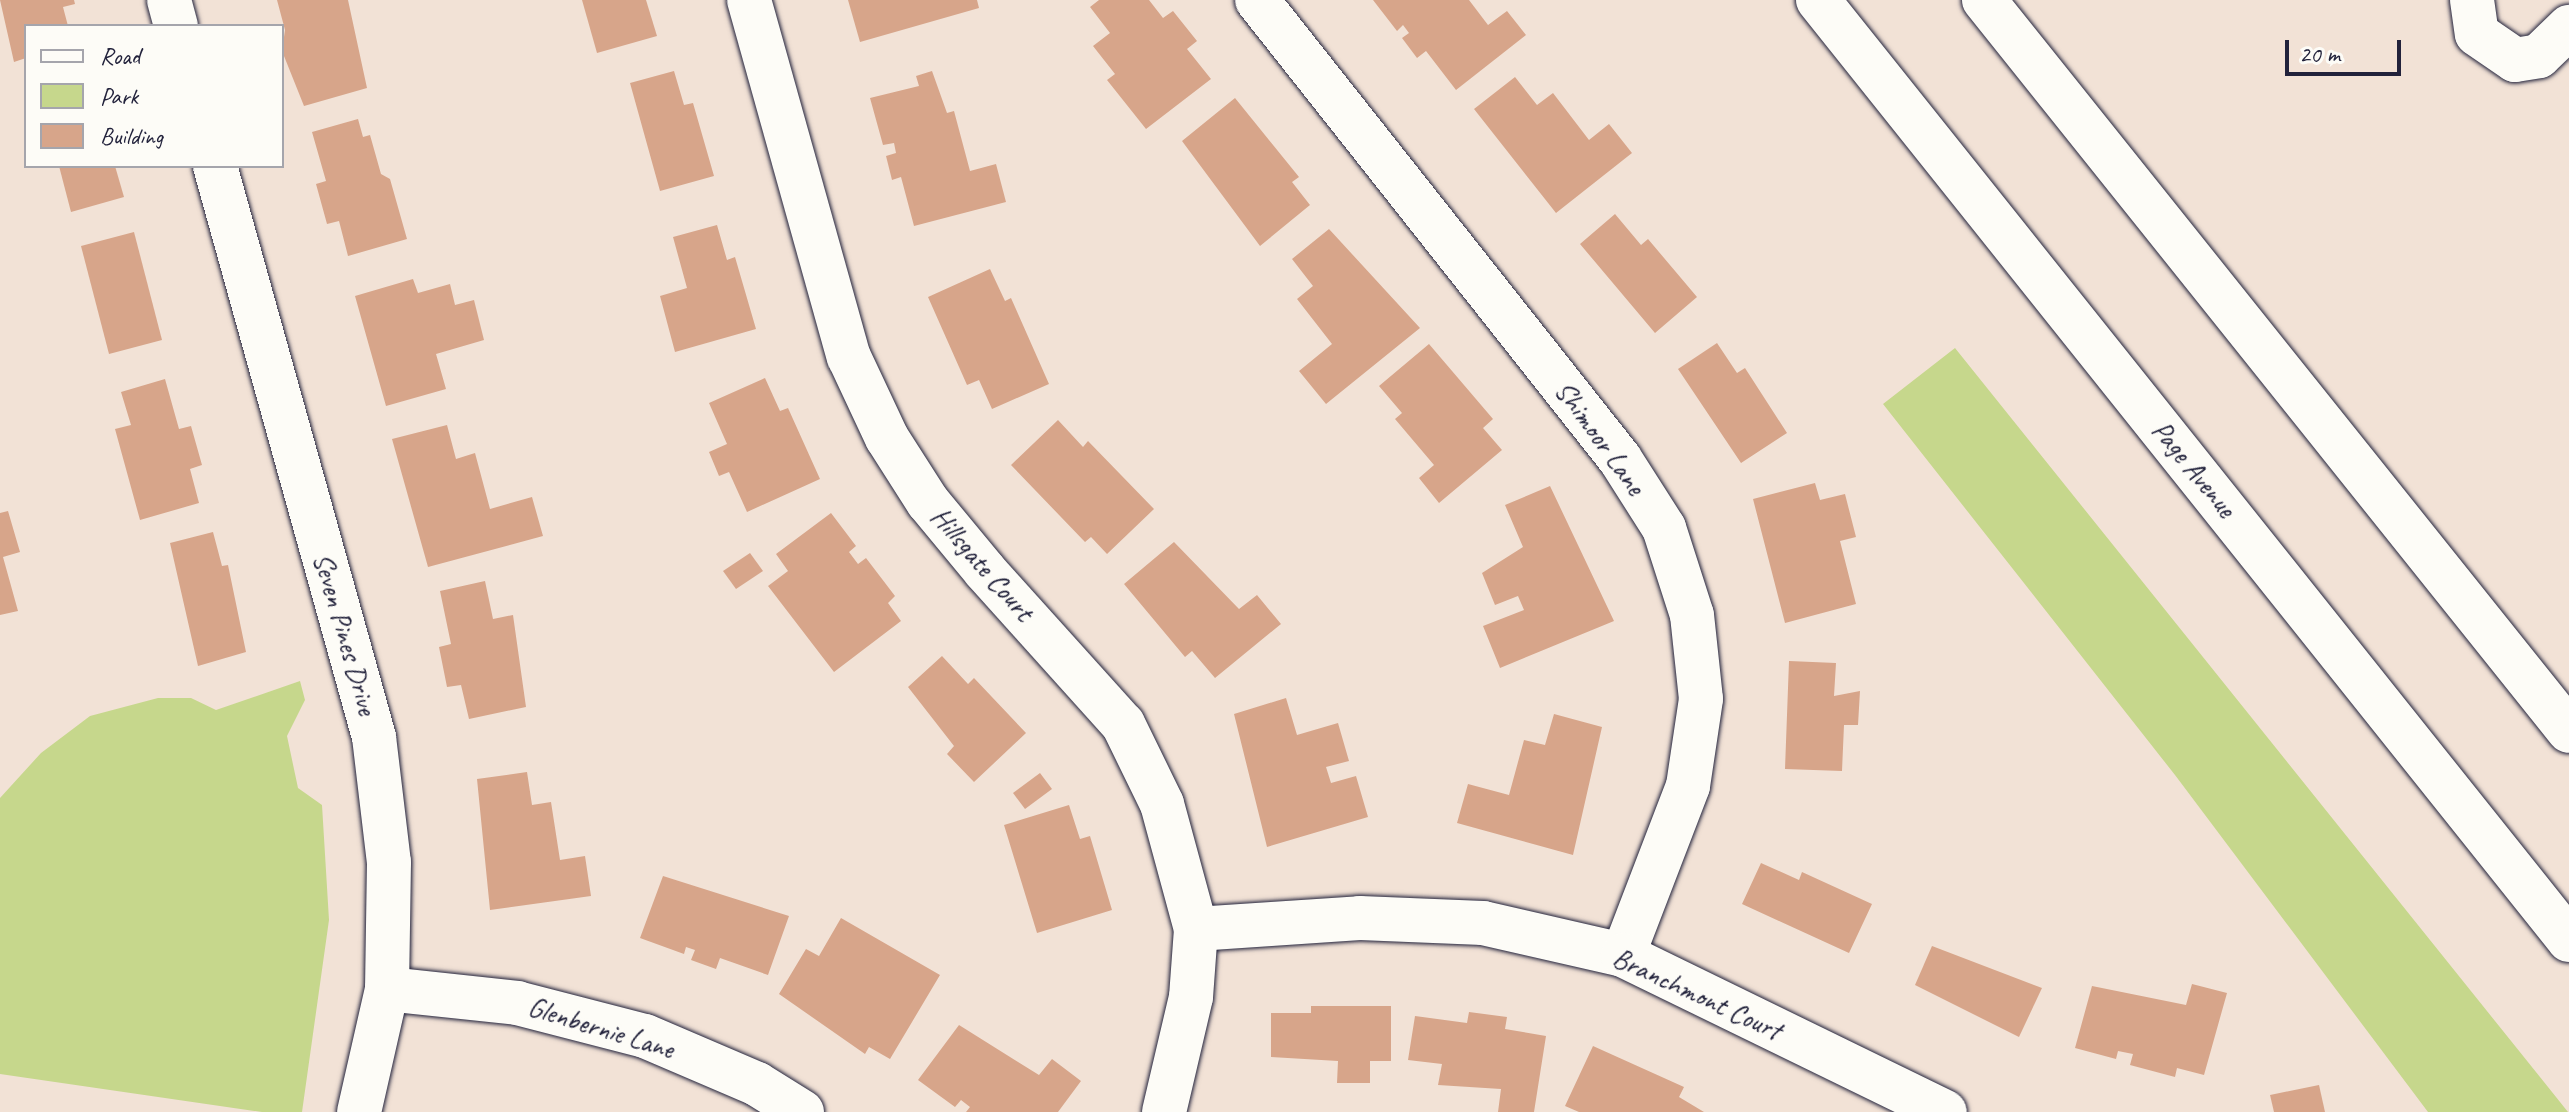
<!DOCTYPE html>
<style>
body{margin:0}
#map{position:relative;width:2569px;height:1112px;overflow:hidden;background:#f2e2d6;font-family:Caveat,sans-serif}
div>[style]{position:absolute}
[style*='--x']{left:calc(var(--x)*1px);top:calc(var(--y)*1px);width:calc(var(--w)*1px);rotate:calc(var(--a)*1deg)}
.green>*{inset:0;background:#c6d78c}
.building>*{inset:0;background:#d7a58a}
.roads{filter:drop-shadow(0 0 2px #22223b) drop-shadow(0 0 2px #22223b)}
.street>*{height:44px;margin:-22px;padding:0 22px;transform-origin:22px;border-radius:22px;background:#fdfcf7}
.highway>*{height:44px;margin:-22px;padding:0 22px;transform-origin:22px;border-radius:22px;background:#fdfcf7}
span{translate:-50% -50%;white-space:nowrap;text-align:center;line-height:1.15;-webkit-text-stroke:6px #fdfcf7;paint-order:stroke}
.street-label{font-size:28px;color:#22223b}
.legend{position:absolute;left:24px;top:24px;width:260px;height:144px;box-sizing:border-box;background:#fdfcf7;border:2px solid #a5a5ac;margin:0;padding:10px 14px;list-style:none;font-size:24px;color:#22223b}
.legend li{display:flex;align-items:center;gap:16px;height:40px}
.legend b{width:40px;border:2px solid #a5a5ac}
.scale{position:absolute;left:2285px;top:40px;width:116px;height:36px;box-sizing:border-box;border:4px solid #22223b;border-top:0;padding-left:10px;font-size:24px;line-height:28px;white-space:nowrap;color:#22223b;-webkit-text-stroke:6px #fdfcf7;paint-order:stroke}
</style>
<div id="map">
<div class="green">
<i style="clip-path:polygon(1955px 348px,2568px 1112px,2428px 1112px,2175px 775px,1883px 404px)"></i>
<i style="clip-path:polygon(300px 681px,305px 700px,287px 736px,298px 788px,322px 805px,329px 920px,302px 1112px,262px 1112px,0 1074px,0 798px,41px 753px,90px 716px,158px 698px,191px 698px,216px 710px)"></i>
</div>
<div class="building">
<i style="clip-path:polygon(0 0,74px 0,75px 4px,63px 7px,68px 26px,26px 26px,26px 58px,14px 62px)"></i>
<i style="clip-path:polygon(277px 0,348px 0,367px 88px,304px 106px,282px 51px,285px 30px)"></i>
<i style="clip-path:polygon(582px 0,646px 0,657px 36px,597px 53px)"></i>
<i style="clip-path:polygon(848px 0,977px 0,979px 8px,860px 42px)"></i>
<i style="clip-path:polygon(1099px 0,1149px 0,1163px 18px,1173px 11px,1197px 41px,1187px 49px,1211px 79px,1146px 129px,1107px 80px,1115px 74px,1093px 46px,1110px 33px,1090px 7px)"></i>
<i style="clip-path:polygon(1373px 0,1469px 0,1488px 25px,1507px 11px,1526px 35px,1456px 90px,1426px 51px,1417px 58px,1402px 38px,1409px 33px,1403px 25px,1397px 31px)"></i>
<i style="clip-path:polygon(674px 71px,684px 105px,693px 103px,714px 176px,660px 191px,630px 83px)"></i>
<i style="clip-path:polygon(932px 71px,947px 113px,954px 111px,970px 171px,996px 164px,1006px 202px,914px 226px,901px 177px,892px 180px,886px 156px,896px 153px,894px 143px,883px 145px,870px 98px,919px 86px,916px 76px)"></i>
<i style="clip-path:polygon(1515px 77px,1537px 105px,1553px 93px,1589px 140px,1609px 124px,1632px 153px,1556px 213px,1474px 109px)"></i>
<i style="clip-path:polygon(1235px 98px,1299px 177px,1292px 182px,1310px 205px,1260px 246px,1182px 141px)"></i>
<i style="clip-path:polygon(358px 119px,363px 137px,370px 135px,381px 174px,390px 179px,407px 239px,348px 256px,339px 221px,327px 224px,316px 184px,326px 181px,312px 132px)"></i>
<i style="clip-path:polygon(59px 166px,115px 166px,124px 197px,71px 212px)"></i>
<i style="clip-path:polygon(1615px 214px,1641px 245px,1648px 239px,1697px 297px,1655px 333px,1580px 244px)"></i>
<i style="clip-path:polygon(717px 225px,727px 260px,735px 257px,756px 329px,675px 352px,660px 296px,687px 288px,673px 237px)"></i>
<i style="clip-path:polygon(1329px 229px,1420px 328px,1326px 404px,1299px 371px,1332px 344px,1297px 299px,1313px 286px,1292px 259px)"></i>
<i style="clip-path:polygon(134px 232px,162px 340px,109px 354px,81px 246px)"></i>
<i style="clip-path:polygon(990px 269px,1005px 301px,1011px 298px,1049px 384px,992px 409px,979px 380px,967px 385px,928px 297px)"></i>
<i style="clip-path:polygon(413px 279px,418px 293px,450px 284px,455px 305px,474px 300px,484px 340px,436px 354px,446px 389px,386px 406px,355px 296px)"></i>
<i style="clip-path:polygon(1717px 343px,1737px 373px,1745px 368px,1787px 433px,1741px 463px,1678px 369px)"></i>
<i style="clip-path:polygon(1429px 344px,1493px 419px,1483px 428px,1502px 450px,1439px 503px,1419px 478px,1434px 465px,1395px 419px,1402px 413px,1379px 386px)"></i>
<i style="clip-path:polygon(765px 378px,780px 411px,788px 408px,820px 479px,747px 512px,729px 472px,719px 476px,709px 452px,727px 444px,709px 403px)"></i>
<i style="clip-path:polygon(165px 379px,179px 429px,191px 426px,202px 465px,190px 469px,199px 503px,140px 520px,115px 429px,131px 425px,121px 392px)"></i>
<i style="clip-path:polygon(1058px 420px,1083px 447px,1088px 441px,1154px 509px,1107px 554px,1091px 537px,1085px 542px,1011px 465px)"></i>
<i style="clip-path:polygon(447px 425px,456px 459px,475px 453px,490px 509px,532px 497px,543px 536px,428px 567px,392px 439px)"></i>
<i style="clip-path:polygon(1815px 483px,1820px 500px,1845px 494px,1856px 537px,1840px 541px,1856px 604px,1785px 623px,1753px 499px)"></i>
<i style="clip-path:polygon(1550px 486px,1614px 621px,1500px 668px,1483px 626px,1524px 610px,1518px 596px,1495px 605px,1482px 573px,1523px 547px,1505px 505px)"></i>
<i style="clip-path:polygon(8px 511px,20px 552px,3px 557px,18px 611px,0 615px,0 513px)"></i>
<i style="clip-path:polygon(831px 513px,856px 546px,849px 552px,858px 564px,866px 558px,895px 596px,888px 603px,901px 621px,834px 672px,768px 586px,788px 571px,776px 554px)"></i>
<i style="clip-path:polygon(213px 532px,222px 566px,228px 565px,246px 652px,198px 666px,170px 543px)"></i>
<i style="clip-path:polygon(1174px 542px,1239px 609px,1257px 595px,1281px 624px,1215px 678px,1192px 651px,1185px 657px,1124px 584px)"></i>
<i style="clip-path:polygon(750px 553px,763px 571px,736px 589px,723px 571px)"></i>
<i style="clip-path:polygon(485px 581px,493px 619px,513px 615px,526px 707px,469px 719px,461px 685px,447px 687px,439px 647px,451px 644px,440px 591px)"></i>
<i style="clip-path:polygon(942px 656px,968px 684px,974px 678px,1026px 733px,974px 782px,947px 754px,954px 746px,908px 687px)"></i>
<i style="clip-path:polygon(1789px 661px,1836px 663px,1834px 696px,1860px 691px,1858px 725px,1844px 725px,1842px 771px,1785px 769px)"></i>
<i style="clip-path:polygon(1286px 698px,1297px 735px,1338px 723px,1349px 761px,1326px 767px,1331px 783px,1356px 776px,1368px 817px,1267px 847px,1234px 714px)"></i>
<i style="clip-path:polygon(1554px 714px,1602px 727px,1573px 855px,1457px 823px,1468px 784px,1509px 795px,1524px 740px,1545px 745px)"></i>
<i style="clip-path:polygon(527px 772px,532px 805px,551px 802px,560px 860px,585px 856px,591px 896px,490px 910px,477px 779px)"></i>
<i style="clip-path:polygon(1040px 773px,1052px 789px,1025px 809px,1013px 793px)"></i>
<i style="clip-path:polygon(1069px 805px,1080px 839px,1090px 836px,1112px 910px,1037px 933px,1004px 825px)"></i>
<i style="clip-path:polygon(1761px 863px,1799px 880px,1802px 872px,1872px 904px,1849px 953px,1742px 904px)"></i>
<i style="clip-path:polygon(663px 876px,789px 916px,768px 975px,720px 958px,716px 969px,691px 960px,695px 950px,686px 947px,684px 954px,640px 938px)"></i>
<i style="clip-path:polygon(841px 918px,940px 975px,890px 1059px,869px 1047px,865px 1054px,779px 994px,806px 949px,819px 956px)"></i>
<i style="clip-path:polygon(1932px 946px,2042px 988px,2019px 1037px,1915px 985px)"></i>
<i style="clip-path:polygon(2192px 984px,2227px 993px,2204px 1075px,2177px 1068px,2175px 1077px,2130px 1065px,2133px 1054px,2118px 1051px,2116px 1059px,2075px 1048px,2092px 986px,2186px 1005px)"></i>
<i style="clip-path:polygon(1311px 1006px,1391px 1006px,1391px 1061px,1370px 1061px,1370px 1083px,1337px 1083px,1338px 1061px,1271px 1057px,1271px 1013px,1311px 1013px)"></i>
<i style="clip-path:polygon(1469px 1012px,1507px 1017px,1505px 1029px,1546px 1036px,1534px 1112px,1498px 1112px,1501px 1089px,1438px 1085px,1442px 1064px,1408px 1060px,1415px 1016px,1467px 1023px)"></i>
<i style="clip-path:polygon(959px 1025px,1039px 1075px,1052px 1059px,1081px 1081px,1058px 1112px,966px 1112px,970px 1107px,961px 1100px,955px 1107px,918px 1080px)"></i>
<i style="clip-path:polygon(1593px 1046px,1684px 1087px,1679px 1097px,1704px 1112px,1579px 1112px,1565px 1106px)"></i>
<i style="clip-path:polygon(2319px 1085px,2325px 1112px,2274px 1112px,2270px 1095px)"></i>
</div>
<div class="roads">
<div class="street">
<i style="--x:169;--y:0;--w:27;--a:75"></i>
<i style="--x:749;--y:0;--w:371;--a:74.4"></i>
<i style="--x:849;--y:357;--w:89;--a:64.9"></i>
<i style="--x:887;--y:438;--w:76;--a:57.4"></i>
<i style="--x:928;--y:502;--w:89;--a:50.4"></i>
<i style="--x:985;--y:571;--w:206;--a:48"></i>
<i style="--x:1123;--y:724;--w:89;--a:64"></i>
<i style="--x:1162;--y:804;--w:130;--a:74.8"></i>
<i style="--x:1196;--y:929;--w:68;--a:94.2"></i>
<i style="--x:1191;--y:997;--w:118;--a:103.2"></i>
<i style="--x:1257;--y:0;--w:585;--a:51.66"></i>
<i style="--x:1620;--y:459;--w:82;--a:57.5"></i>
<i style="--x:1664;--y:528;--w:91;--a:72.2"></i>
<i style="--x:1692;--y:615;--w:84;--a:83.9"></i>
<i style="--x:1701;--y:699;--w:88;--a:98.5"></i>
<i style="--x:1688;--y:786;--w:181;--a:111"></i>
<i style="--x:2472;--y:0;--w:34;--a:82"></i>
<i style="--x:2477;--y:34;--w:46;--a:34.4"></i>
<i style="--x:2515;--y:60;--w:24;--a:-9"></i>
<i style="--x:2539;--y:56;--w:42;--a:-44"></i>
<i style="--x:215;--y:166;--w:593;--a:74.44"></i>
<i style="--x:374;--y:737;--w:126;--a:83.2"></i>
<i style="--x:389;--y:862;--w:127;--a:90.9"></i>
<i style="--x:387;--y:989;--w:126;--a:102.8"></i>
<i style="--x:1196;--y:929;--w:164;--a:-3.8"></i>
<i style="--x:1360;--y:918;--w:123;--a:2.3"></i>
<i style="--x:1483;--y:923;--w:144;--a:12.9"></i>
<i style="--x:1623;--y:955;--w:358;--a:26"></i>
<i style="--x:387;--y:989;--w:131;--a:6.1"></i>
<i style="--x:517;--y:1003;--w:132;--a:14.5"></i>
<i style="--x:645;--y:1036;--w:122;--a:23.2"></i>
<i style="--x:757;--y:1084;--w:53;--a:31.9"></i>
</div>
<div class="highway">
<i style="--x:1818;--y:0;--w:1203;--a:51.38"></i>
<i style="--x:1984;--y:0;--w:936;--a:51.33"></i>
</div>
</div>
<div class="street-label">
<span style="left:1600px;top:438px;rotate:54deg">Shimoor Lane</span>
<span style="left:2194px;top:469px;rotate:51deg">Page Avenue</span>
<span style="left:982px;top:564px;rotate:49deg">Hillsgate Court</span>
<span style="left:345px;top:634px;rotate:74deg">Seven Pines Drive</span>
<span style="left:1697px;top:994px;rotate:25deg">Branchmont Court</span>
<span style="left:601px;top:1028px;rotate:17deg">Glenbernie Lane</span>
</div>
<ul class="legend">
<li><b style="height:10px;background:#fdfcf7"></b>Road</li>
<li><b style="height:22px;background:#c6d78c"></b>Park</li>
<li><b style="height:22px;background:#d7a58a"></b>Building</li>
</ul>
<div class="scale">20 m</div>
</div>
